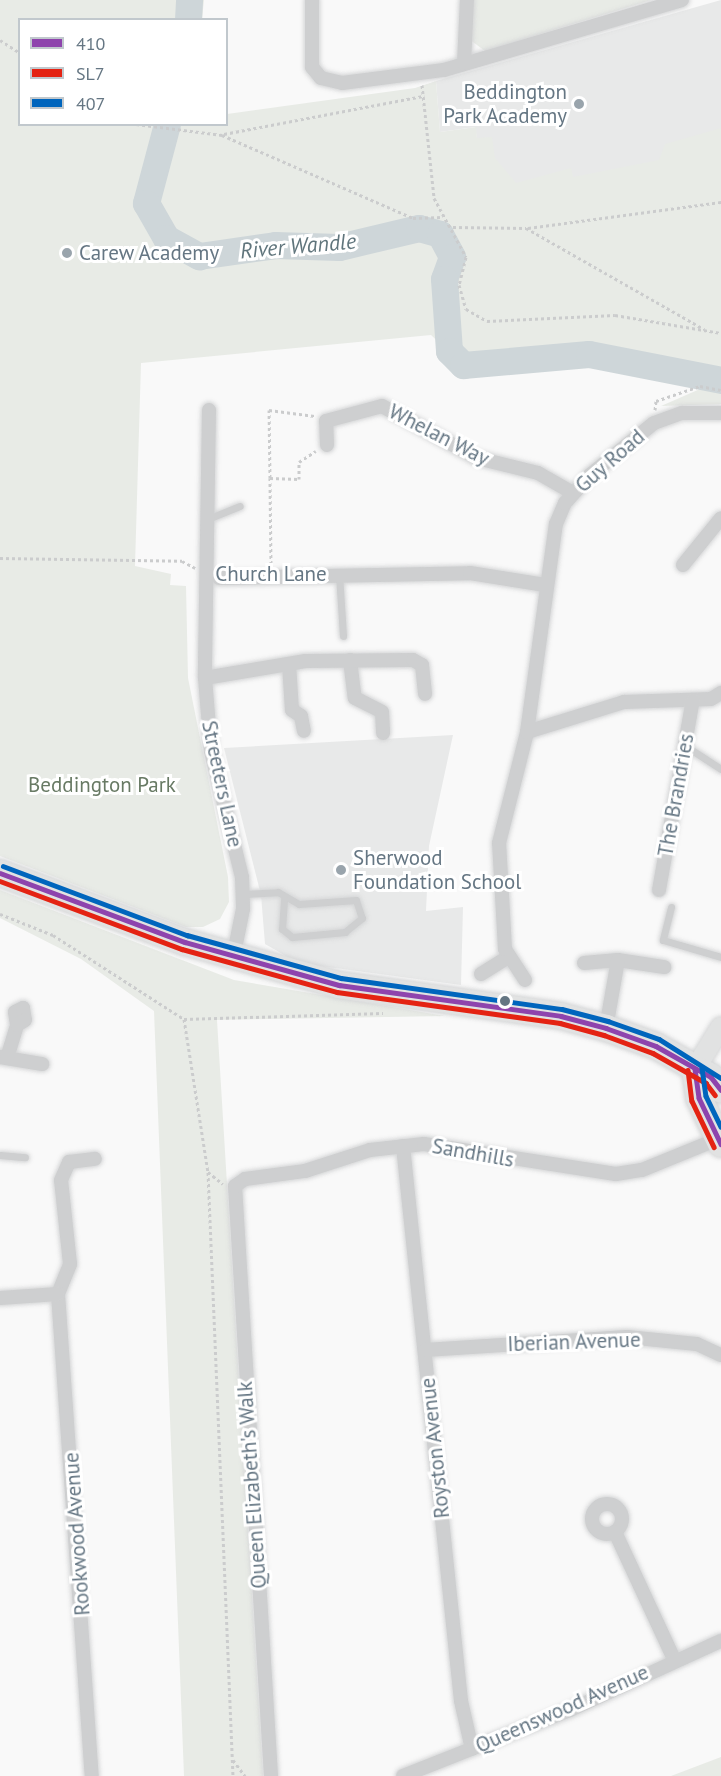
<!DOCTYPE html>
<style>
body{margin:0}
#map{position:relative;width:721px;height:1776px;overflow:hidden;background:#f9f9f9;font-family:"PT Sans",sans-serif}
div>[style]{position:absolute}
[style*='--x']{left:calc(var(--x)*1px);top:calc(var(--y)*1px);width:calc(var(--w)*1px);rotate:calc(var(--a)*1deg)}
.built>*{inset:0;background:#e8e9e9}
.green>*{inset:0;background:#e8ebe6}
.river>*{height:27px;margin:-13.5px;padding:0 13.5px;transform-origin:13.5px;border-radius:13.5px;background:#ced6d9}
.path>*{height:3px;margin-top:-1.5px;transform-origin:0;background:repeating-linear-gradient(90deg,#cbcccd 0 3px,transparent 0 6px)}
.roads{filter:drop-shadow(0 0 2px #d5d6d7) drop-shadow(0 0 2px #d5d6d7)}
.lane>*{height:7px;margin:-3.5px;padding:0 3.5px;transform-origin:3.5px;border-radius:3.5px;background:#cecfd0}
.street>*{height:14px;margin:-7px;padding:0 7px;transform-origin:7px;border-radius:7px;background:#cecfd0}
.street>.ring{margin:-7px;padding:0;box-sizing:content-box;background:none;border:14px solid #cecfd0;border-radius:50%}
.secondary>*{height:20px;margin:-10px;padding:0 10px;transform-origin:10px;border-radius:10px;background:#e1e2e2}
.highway>*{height:26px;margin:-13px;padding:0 13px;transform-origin:13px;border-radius:13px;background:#e1e2e2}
.bus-1>*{height:4.5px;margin:-2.25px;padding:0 2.25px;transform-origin:2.25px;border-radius:2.25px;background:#8e44ad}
.bus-2>*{height:4.5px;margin:-2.25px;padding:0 2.25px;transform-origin:2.25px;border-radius:2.25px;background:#e42313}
.bus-3>*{height:4.5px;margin:-2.25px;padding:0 2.25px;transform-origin:2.25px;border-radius:2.25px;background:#0065bd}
.dots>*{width:16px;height:16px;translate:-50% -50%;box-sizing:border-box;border:3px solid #fff;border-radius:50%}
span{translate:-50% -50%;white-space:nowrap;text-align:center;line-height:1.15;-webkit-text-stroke:6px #fff;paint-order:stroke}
.poi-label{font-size:21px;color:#657683}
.right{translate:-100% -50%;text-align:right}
.left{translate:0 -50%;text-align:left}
.street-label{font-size:21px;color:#657683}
.park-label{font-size:21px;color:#687a64}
.water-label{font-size:22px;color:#60757c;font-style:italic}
.legend{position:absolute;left:18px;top:18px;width:210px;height:108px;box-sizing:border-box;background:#fff;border:2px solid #c1c8cd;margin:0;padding:8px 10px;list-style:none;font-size:18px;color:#657683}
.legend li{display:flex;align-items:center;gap:12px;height:30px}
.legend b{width:30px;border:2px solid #c1c8cd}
</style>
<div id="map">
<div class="built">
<i style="clip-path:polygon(721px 0,721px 198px,522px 194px,477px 138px,475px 127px,440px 132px,436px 81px)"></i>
<i style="clip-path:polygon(453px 735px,429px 846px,426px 911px,463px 907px,461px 985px,298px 963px,265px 944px,261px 895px,224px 748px)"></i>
</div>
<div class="green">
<i style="clip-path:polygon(0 0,204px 0,202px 19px,20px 20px,20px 124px,226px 124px,227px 114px,415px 88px,436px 81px,440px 132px,476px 127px,477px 138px,492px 137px,495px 158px,516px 183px,571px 168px,573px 177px,659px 160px,665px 144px,721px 128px,721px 380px,589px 354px,463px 365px,431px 335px,141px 363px,135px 566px,171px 574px,170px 585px,186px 586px,188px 678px,228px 877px,229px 902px,220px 919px,203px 927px,186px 927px,0 856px)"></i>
<i style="clip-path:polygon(472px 0,651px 0,485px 51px,469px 39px)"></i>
<i style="clip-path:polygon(700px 389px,721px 393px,721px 404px,661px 406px)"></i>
<i style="clip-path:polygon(0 890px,234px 980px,445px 1016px,217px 1020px,263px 1776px,184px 1776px,154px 1011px,81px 959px,0 918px)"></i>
<i style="clip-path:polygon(721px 1757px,721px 1776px,671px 1776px)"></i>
</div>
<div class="river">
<i style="--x:188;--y:20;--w:20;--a:-87"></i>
<i style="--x:167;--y:124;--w:82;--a:104.9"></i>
<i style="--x:146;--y:203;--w:40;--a:60.3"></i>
<i style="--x:166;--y:238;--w:38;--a:29"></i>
<i style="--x:199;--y:256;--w:77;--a:-8.2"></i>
<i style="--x:275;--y:245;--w:64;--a:1.8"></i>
<i style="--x:339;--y:247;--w:82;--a:-13.4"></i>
<i style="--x:419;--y:228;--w:22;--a:16"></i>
<i style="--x:440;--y:234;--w:26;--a:62"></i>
<i style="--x:452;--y:257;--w:23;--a:110"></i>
<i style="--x:444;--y:279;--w:72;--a:86"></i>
<i style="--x:449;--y:351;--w:20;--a:45"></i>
<i style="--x:463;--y:365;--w:126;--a:-5"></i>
<i style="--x:589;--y:354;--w:135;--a:11.1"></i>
</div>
<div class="path">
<i style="--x:0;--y:40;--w:24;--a:33"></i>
<i style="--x:422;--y:85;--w:114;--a:83.9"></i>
<i style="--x:434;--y:198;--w:67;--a:61.5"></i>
<i style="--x:466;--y:257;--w:29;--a:104"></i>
<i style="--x:459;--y:285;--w:25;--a:74"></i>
<i style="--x:466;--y:309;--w:24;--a:30"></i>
<i style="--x:487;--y:321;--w:128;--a:-2.7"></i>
<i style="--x:615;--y:315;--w:108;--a:9.6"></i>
<i style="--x:136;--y:124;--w:87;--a:7.3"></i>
<i style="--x:222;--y:135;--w:208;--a:23.5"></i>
<i style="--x:413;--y:218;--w:30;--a:-2"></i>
<i style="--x:224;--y:134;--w:204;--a:-10.8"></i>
<i style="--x:453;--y:227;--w:73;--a:0.8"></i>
<i style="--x:526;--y:228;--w:205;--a:29.6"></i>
<i style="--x:528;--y:228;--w:195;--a:-7.7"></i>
<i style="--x:655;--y:410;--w:9;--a:-84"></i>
<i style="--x:656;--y:401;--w:46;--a:-18.8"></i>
<i style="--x:700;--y:386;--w:21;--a:11"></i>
<i style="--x:270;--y:478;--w:68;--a:-90.8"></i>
<i style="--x:269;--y:410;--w:46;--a:7.4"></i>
<i style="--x:0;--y:558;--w:182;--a:0.9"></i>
<i style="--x:182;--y:561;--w:15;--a:28"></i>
<i style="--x:271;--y:564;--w:86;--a:-90.7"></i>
<i style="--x:270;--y:478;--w:29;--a:2"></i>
<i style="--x:299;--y:479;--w:17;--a:-90"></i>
<i style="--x:299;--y:462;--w:20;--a:-33"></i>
<i style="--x:0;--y:914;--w:57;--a:21.6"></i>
<i style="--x:53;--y:935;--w:156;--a:32.7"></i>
<i style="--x:184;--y:1019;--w:199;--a:-1.7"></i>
<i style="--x:184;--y:1019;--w:155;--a:81.1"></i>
<i style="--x:208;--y:1172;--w:605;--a:87.63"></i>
<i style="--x:208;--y:1172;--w:19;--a:39"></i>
<i style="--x:233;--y:1760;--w:20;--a:53"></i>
</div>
<div class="roads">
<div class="lane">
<i style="--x:210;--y:518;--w:32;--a:-22"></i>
<i style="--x:339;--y:574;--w:62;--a:86.3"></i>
<i style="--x:684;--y:745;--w:44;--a:33"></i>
<i style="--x:243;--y:894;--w:35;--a:-3"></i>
<i style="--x:278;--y:892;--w:24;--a:30"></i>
<i style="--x:299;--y:904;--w:57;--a:-4"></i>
<i style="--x:356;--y:900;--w:19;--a:72"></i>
<i style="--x:362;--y:918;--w:22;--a:141"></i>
<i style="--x:345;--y:932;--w:53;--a:174.6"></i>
<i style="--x:292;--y:937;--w:13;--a:-141"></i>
<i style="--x:282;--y:929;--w:30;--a:-86"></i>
<i style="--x:671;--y:907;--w:34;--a:104"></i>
<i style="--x:663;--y:940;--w:60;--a:16.3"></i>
<i style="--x:0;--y:1155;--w:25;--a:5"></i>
</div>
<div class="street">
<i style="--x:312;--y:0;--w:67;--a:90"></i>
<i style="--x:312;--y:67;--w:14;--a:51"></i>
<i style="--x:321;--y:78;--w:22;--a:13"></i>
<i style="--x:342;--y:83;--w:103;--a:-7.3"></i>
<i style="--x:444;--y:70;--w:248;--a:-16.4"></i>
<i style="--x:464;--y:63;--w:63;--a:-87.3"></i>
<i style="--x:209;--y:410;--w:268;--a:90.9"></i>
<i style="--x:205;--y:678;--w:73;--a:85.3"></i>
<i style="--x:211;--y:751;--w:130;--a:76.2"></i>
<i style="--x:242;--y:877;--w:32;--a:88"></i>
<i style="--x:243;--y:909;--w:50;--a:101.5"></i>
<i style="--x:327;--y:445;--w:24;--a:-92"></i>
<i style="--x:326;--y:421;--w:58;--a:-15"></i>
<i style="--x:382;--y:406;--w:108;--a:28.7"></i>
<i style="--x:477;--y:458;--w:63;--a:13.8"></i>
<i style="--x:538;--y:473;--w:40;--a:29.7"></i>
<i style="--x:683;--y:565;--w:60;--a:-51"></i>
<i style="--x:219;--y:578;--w:251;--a:-1.1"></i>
<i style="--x:470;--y:573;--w:76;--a:9.1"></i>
<i style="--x:350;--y:660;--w:38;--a:83"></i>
<i style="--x:355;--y:698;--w:30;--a:27"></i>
<i style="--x:382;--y:712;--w:21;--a:87"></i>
<i style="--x:289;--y:664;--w:46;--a:86.3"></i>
<i style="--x:292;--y:710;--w:11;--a:34"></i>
<i style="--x:301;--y:716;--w:15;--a:79"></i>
<i style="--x:205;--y:678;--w:102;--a:-9.6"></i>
<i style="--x:306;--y:661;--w:107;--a:-0.5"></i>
<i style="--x:413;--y:660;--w:10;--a:29"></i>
<i style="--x:422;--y:665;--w:29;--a:84"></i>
<i style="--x:527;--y:732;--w:102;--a:-17.2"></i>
<i style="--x:624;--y:702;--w:87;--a:-2"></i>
<i style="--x:711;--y:699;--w:12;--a:-31"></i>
<i style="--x:659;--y:890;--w:193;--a:-79.9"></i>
<i style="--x:584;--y:963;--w:34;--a:-5"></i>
<i style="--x:618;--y:960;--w:47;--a:8.7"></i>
<i style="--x:481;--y:974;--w:32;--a:-32"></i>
<i style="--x:525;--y:980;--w:37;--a:-123"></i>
<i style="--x:505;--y:949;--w:106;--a:-93.2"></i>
<i style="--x:499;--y:843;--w:114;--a:-75.8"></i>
<i style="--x:527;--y:732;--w:210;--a:-82.1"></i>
<i style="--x:556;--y:524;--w:23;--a:-67"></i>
<i style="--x:565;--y:503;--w:38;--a:-48"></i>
<i style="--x:590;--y:475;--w:82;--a:-39.1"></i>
<i style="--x:654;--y:423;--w:30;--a:-20"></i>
<i style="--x:682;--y:413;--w:39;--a:0"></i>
<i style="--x:606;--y:1028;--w:69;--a:-80"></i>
<i style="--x:0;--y:1057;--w:43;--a:9.5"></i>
<i style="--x:7;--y:1058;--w:34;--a:-73"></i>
<i style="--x:17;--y:1025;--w:13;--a:-99"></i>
<i style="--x:15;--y:1012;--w:9;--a:-27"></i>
<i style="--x:23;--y:1008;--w:12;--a:81"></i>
<i style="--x:25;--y:1020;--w:9;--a:148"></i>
<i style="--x:403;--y:1146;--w:558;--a:84.03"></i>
<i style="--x:461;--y:1701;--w:49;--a:77.1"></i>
<i style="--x:58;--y:1294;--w:483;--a:86"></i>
<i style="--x:58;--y:1294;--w:32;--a:-68"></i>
<i style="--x:70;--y:1264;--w:84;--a:-96.1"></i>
<i style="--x:61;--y:1180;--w:20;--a:-66"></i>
<i style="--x:69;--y:1162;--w:26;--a:-7"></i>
<i style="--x:0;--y:1298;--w:58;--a:-3.9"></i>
<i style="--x:425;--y:1350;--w:202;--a:-3.7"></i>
<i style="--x:627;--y:1337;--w:70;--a:5.7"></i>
<i style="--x:697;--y:1344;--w:26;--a:25"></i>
<i class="ring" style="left:592px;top:1504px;width:16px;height:16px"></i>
<i style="--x:615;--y:1532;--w:140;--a:65.1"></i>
<i style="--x:271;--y:1776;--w:591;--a:-93.49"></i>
<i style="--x:235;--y:1186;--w:12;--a:-35"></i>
<i style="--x:245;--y:1179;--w:61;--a:-7.6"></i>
<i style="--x:305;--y:1171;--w:68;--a:-17.9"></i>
<i style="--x:370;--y:1150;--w:54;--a:-6.3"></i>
<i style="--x:424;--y:1144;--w:194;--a:8.9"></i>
<i style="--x:616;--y:1174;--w:26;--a:-9"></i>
<i style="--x:642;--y:1170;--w:82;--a:-22.2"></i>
<i style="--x:403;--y:1776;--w:180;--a:-21.6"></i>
<i style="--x:570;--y:1710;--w:166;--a:-24.6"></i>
</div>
<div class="secondary">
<i style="--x:695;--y:1069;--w:49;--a:-58.2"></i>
</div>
<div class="highway">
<i style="--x:0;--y:873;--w:197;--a:20.5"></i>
<i style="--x:185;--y:942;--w:160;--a:15.6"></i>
<i style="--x:339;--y:985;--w:224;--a:7.9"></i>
<i style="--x:561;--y:1016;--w:47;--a:14.9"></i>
<i style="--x:606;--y:1028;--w:53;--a:19.8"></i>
<i style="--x:656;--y:1046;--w:63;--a:29.4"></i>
<i style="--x:711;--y:1077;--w:16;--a:52"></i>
<i style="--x:695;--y:1069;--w:29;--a:82"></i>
<i style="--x:699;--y:1098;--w:51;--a:64.4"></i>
</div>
</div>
<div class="bus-1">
<i style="--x:0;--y:873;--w:197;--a:20.5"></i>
<i style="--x:185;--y:942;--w:160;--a:15.6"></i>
<i style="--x:339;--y:985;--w:224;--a:7.9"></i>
<i style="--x:561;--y:1016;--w:47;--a:14.9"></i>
<i style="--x:606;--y:1028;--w:53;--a:19.8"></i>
<i style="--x:656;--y:1046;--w:63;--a:29.4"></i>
<i style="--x:711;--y:1077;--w:16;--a:52"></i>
<i style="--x:695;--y:1069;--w:29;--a:82"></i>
<i style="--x:699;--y:1098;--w:51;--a:64.4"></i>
</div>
<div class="bus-2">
<i style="--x:0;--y:881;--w:194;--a:20.5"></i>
<i style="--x:182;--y:949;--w:161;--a:15.5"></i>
<i style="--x:337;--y:992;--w:225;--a:7.9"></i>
<i style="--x:560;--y:1023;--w:46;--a:15.3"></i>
<i style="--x:604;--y:1035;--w:52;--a:20.2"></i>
<i style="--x:653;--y:1053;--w:61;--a:29.5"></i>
<i style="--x:706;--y:1083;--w:15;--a:53"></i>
<i style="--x:688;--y:1070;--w:31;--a:83"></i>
<i style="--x:692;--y:1101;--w:51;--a:64.4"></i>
</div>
<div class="bus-3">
<i style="--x:3;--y:866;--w:197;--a:20.6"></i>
<i style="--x:187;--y:935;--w:160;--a:15.6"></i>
<i style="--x:341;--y:978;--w:223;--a:8"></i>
<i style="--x:562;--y:1009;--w:48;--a:14.6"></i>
<i style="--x:608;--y:1021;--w:54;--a:19.4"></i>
<i style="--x:659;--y:1039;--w:73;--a:32.2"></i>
<i style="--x:702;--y:1068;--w:28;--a:82"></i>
<i style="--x:706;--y:1096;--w:34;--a:64"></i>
</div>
<div class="dots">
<i style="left:579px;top:104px;background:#99a4ac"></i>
<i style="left:67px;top:253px;background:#99a4ac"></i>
<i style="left:341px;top:870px;background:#99a4ac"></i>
<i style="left:505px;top:1001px;background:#657683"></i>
</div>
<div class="poi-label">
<span class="right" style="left:567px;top:104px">Beddington<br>Park Academy</span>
<span class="left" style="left:79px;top:253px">Carew Academy</span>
<span class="left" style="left:353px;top:870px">Sherwood<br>Foundation School</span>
</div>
<div class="street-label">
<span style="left:439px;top:435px;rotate:27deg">Whelan Way</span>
<span style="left:610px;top:461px;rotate:-41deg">Guy Road</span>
<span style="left:271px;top:574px">Church Lane</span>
<span style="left:222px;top:784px;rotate:78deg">Streeters Lane</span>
<span style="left:676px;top:795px;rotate:-80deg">The Brandries</span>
<span style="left:473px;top:1153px;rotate:10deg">Sandhills</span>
<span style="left:574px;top:1342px;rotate:-2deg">Iberian Avenue</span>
<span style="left:435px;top:1448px;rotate:-96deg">Royston Avenue</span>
<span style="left:252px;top:1485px;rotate:-94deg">Queen Elizabeth's Walk</span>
<span style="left:77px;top:1534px;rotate:-94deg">Rookwood Avenue</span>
<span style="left:562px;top:1709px;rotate:-24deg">Queenswood Avenue</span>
</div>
<div class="park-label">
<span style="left:102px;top:785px">Beddington Park</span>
</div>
<div class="water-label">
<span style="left:298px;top:246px;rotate:-5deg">River Wandle</span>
</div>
<ul class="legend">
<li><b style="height:8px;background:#8e44ad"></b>410</li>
<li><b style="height:8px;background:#e42313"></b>SL7</li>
<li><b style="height:8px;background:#0065bd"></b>407</li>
</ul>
</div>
